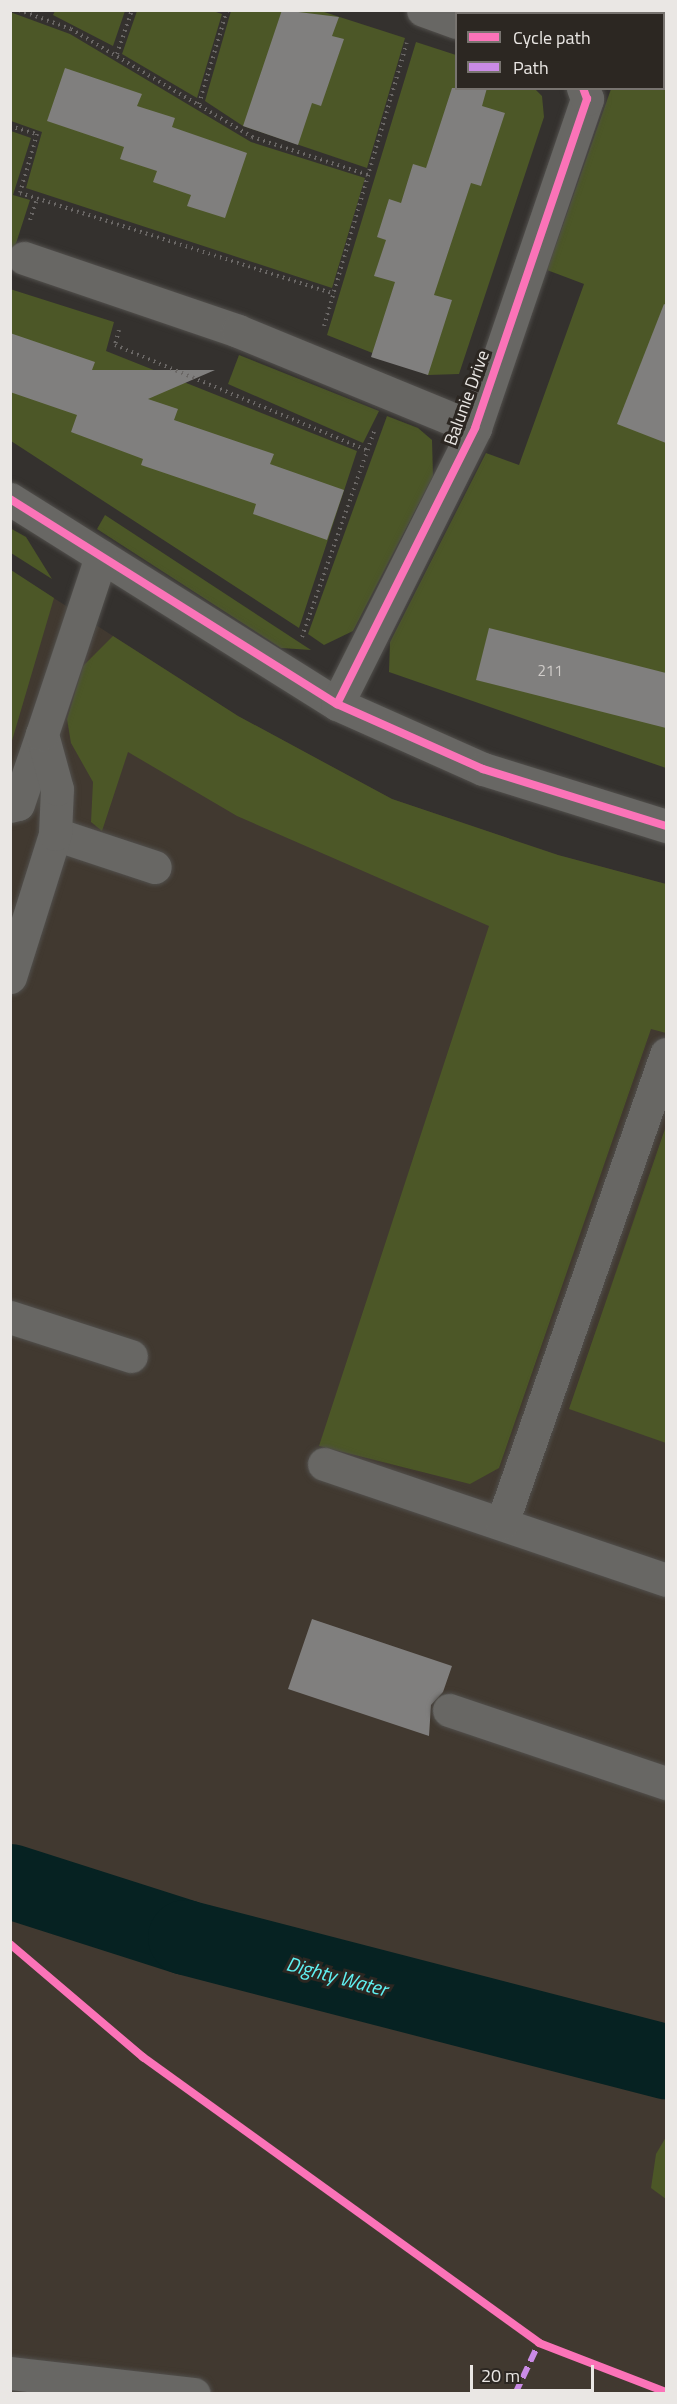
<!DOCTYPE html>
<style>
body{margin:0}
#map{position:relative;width:677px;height:2404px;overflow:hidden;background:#34312e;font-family:"Titillium Web",sans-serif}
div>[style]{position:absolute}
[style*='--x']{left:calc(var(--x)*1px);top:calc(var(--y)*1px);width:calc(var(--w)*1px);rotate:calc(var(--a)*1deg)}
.built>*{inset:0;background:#413930}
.green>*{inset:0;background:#4c5727}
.river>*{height:75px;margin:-37.5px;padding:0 37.5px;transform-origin:37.5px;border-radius:37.5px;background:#062222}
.building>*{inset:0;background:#807f7e}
.path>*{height:4px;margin-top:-2px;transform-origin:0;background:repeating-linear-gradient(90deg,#6a6765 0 1.5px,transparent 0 6px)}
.roads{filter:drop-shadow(0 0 2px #514f4c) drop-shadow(0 0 2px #514f4c)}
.minor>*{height:33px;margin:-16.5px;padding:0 16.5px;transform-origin:16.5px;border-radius:16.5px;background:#686764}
.quiet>*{height:6px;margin-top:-3px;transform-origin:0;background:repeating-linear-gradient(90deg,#ca8be6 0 12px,transparent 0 18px)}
.cycleway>*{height:8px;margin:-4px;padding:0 4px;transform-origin:4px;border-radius:4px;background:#fb73b8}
span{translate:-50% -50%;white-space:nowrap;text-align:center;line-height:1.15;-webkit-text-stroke:6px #2c2722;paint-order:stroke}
.number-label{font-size:15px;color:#d0cdca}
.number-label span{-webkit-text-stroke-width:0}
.street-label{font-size:18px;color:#eae7e4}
.water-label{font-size:20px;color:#60f2f3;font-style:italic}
.frame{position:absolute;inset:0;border:12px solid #eae7e4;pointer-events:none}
.legend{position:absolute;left:455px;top:12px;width:210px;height:78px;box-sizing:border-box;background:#2c2722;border:2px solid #787470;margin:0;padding:8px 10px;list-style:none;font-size:18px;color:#eae7e4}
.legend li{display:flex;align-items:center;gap:12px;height:30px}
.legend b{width:30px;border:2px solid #787470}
.scale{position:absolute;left:470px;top:2365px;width:124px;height:27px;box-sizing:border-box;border:3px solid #eae7e4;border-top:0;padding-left:8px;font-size:18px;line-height:21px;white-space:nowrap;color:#eae7e4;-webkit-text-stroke:4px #2c2722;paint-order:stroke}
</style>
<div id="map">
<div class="built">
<i style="clip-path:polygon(10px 570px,238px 716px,392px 799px,558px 855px,666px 884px,666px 2393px,11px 2393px)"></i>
</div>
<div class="green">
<i style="clip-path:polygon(210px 10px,222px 14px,197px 98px,122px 54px,137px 11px)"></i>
<i style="clip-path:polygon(55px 11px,55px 10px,125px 11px,113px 46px,53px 15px)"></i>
<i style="clip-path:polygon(231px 11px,321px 11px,405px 38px,367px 168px,243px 126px,205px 101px)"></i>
<i style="clip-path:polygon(10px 12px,70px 34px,251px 142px,365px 178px,332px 288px,26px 188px,42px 132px,11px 121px)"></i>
<i style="clip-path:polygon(416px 42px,456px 55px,456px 88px,535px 89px,542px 96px,544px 117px,459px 374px,428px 375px,327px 335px)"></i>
<i style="clip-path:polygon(664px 71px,666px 72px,666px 768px,389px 672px,390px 642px,486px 453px,519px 465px,584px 284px,547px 270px,611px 89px,664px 88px)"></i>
<i style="clip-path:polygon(11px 131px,31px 138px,13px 195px,30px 200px,11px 259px)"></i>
<i style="clip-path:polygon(10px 289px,114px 322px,106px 351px,357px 451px,299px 628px,11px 441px)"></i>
<i style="clip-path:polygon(239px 355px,379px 411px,363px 443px,228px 384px)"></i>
<i style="clip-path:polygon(387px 416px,418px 428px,432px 440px,433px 476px,353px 631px,324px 645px,308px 634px)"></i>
<i style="clip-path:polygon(105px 515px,311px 650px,281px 648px,97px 529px)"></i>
<i style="clip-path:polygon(10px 528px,26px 537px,52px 579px,11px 553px)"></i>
<i style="clip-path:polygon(11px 570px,54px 598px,11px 744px)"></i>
<i style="clip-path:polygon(113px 636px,238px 716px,392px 799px,558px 855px,666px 884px,666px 1033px,651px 1029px,499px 1468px,470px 1484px,319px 1446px,489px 926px,237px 816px,128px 752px,102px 831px,91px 822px,93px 782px,71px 743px,67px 719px,83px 666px)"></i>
<i style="clip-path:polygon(666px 1126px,666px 1443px,569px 1409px)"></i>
<i style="clip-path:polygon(666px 2137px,666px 2199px,651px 2188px,656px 2154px)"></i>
</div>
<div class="river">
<i style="--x:10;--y:1881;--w:184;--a:17.7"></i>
<i style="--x:185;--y:1937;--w:497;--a:14.5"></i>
</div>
<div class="building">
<i style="clip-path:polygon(282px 10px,339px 17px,332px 36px,344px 39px,321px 106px,312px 103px,298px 145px,243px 126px)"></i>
<i style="clip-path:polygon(65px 68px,142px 94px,137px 106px,175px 118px,172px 127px,247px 153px,225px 218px,187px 206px,191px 195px,153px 182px,157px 171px,120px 159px,124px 147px,47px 121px)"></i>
<i style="clip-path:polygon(452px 88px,487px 88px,482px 106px,505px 113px,481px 186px,471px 183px,434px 295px,452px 300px,428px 375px,371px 357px,395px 282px,374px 276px,386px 240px,377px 237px,389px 199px,401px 203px,413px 164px,426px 168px)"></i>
<i style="clip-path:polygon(664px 304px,666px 305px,666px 443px,617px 424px)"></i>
<i style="clip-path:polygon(10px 333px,95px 362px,92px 370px,215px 370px,148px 399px,178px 409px,174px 420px,274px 454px,270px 464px,344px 490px,327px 540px,253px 514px,256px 504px,141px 465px,143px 459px,71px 432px,77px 415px,10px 392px)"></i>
<i style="clip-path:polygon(489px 628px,666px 673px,666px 728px,476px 680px)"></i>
<i style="clip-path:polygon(312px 1619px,452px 1666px,443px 1692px,431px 1705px,429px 1736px,288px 1689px)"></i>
</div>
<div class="path">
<i style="--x:19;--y:10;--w:55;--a:20.1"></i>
<i style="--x:71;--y:29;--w:211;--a:30.8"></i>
<i style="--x:252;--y:137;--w:125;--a:18.1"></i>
<i style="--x:117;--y:54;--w:46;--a:-71.2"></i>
<i style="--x:199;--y:104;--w:98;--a:-73.4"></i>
<i style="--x:10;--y:126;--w:28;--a:17"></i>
<i style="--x:37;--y:134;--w:61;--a:106.1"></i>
<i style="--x:20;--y:193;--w:330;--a:17.8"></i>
<i style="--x:30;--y:220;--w:23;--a:-72"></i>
<i style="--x:324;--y:326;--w:295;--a:-73.7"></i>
<i style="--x:119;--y:330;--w:16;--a:105"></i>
<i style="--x:115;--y:345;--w:272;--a:22.7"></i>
<i style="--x:302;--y:637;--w:220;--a:-70.7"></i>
</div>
<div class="roads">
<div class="minor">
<i style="--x:423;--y:10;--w:35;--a:20"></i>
<i style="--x:24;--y:258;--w:226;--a:18.8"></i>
<i style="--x:238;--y:331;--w:256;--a:22.3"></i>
<i style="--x:10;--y:499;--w:386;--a:32.1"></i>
<i style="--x:337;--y:704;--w:160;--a:24"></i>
<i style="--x:483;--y:769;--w:192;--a:17.3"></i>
<i style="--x:337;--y:704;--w:309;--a:-63.4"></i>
<i style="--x:475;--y:428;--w:348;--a:-71.2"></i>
<i style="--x:587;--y:99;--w:12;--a:-110"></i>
<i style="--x:10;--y:806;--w:8;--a:-14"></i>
<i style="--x:18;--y:804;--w:74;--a:-71.1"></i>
<i style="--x:55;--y:834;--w:105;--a:18.3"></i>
<i style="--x:10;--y:977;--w:150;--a:-72.5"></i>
<i style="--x:55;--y:834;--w:45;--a:-87.5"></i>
<i style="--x:57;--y:789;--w:57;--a:-105.3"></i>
<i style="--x:42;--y:734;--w:187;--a:-71.6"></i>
<i style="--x:10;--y:1317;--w:127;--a:17.9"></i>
<i style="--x:324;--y:1464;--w:361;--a:18.7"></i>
<i style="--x:502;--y:1523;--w:497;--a:-70.7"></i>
<i style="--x:449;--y:1710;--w:229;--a:18.6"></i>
<i style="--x:10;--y:2373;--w:185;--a:6.5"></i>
</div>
</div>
<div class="quiet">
<i style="--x:515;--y:2394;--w:56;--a:-64.8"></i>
</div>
<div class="cycleway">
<i style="--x:10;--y:499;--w:386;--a:32.1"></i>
<i style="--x:337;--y:704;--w:160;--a:24"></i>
<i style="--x:483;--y:769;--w:192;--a:17.3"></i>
<i style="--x:337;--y:704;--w:309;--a:-63.4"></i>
<i style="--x:475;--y:428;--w:348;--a:-71.2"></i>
<i style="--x:587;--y:99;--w:12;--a:-110"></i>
<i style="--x:10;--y:1944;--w:175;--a:40.4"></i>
<i style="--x:143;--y:2057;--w:488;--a:35.8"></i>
<i style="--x:539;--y:2343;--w:136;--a:21.1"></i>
</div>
<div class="number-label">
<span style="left:550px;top:671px">211</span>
</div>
<div class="street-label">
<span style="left:467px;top:398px;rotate:-70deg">Balunie Drive</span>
</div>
<div class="water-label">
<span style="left:337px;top:1976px;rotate:15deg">Dighty Water</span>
</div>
<div class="frame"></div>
<ul class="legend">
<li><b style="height:8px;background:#fb73b8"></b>Cycle path</li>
<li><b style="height:8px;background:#ca8be6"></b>Path</li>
</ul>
<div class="scale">20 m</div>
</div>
